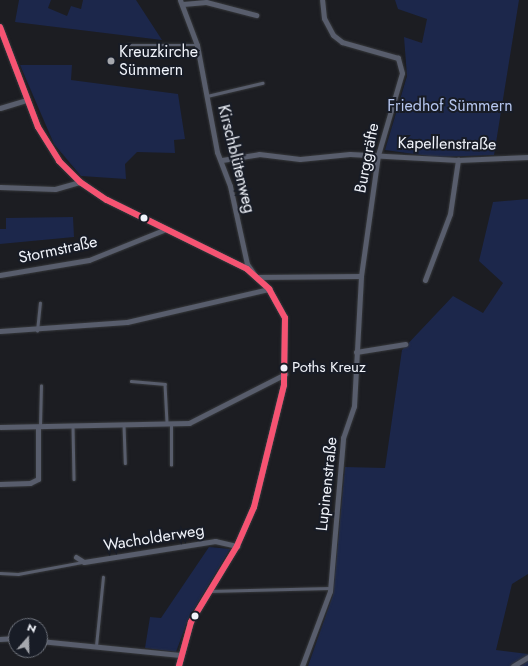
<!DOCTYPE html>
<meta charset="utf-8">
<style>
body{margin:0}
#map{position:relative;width:528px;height:666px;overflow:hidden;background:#1c1d22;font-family:Jost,sans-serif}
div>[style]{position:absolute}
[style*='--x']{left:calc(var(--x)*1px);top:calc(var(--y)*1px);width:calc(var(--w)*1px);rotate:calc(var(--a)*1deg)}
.green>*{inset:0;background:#1c274b}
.roads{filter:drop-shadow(0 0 1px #36383b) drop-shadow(0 0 1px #36383b)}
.service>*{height:2.5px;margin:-1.25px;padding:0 1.25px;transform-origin:1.25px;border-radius:1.25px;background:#585d6c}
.minor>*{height:5px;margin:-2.5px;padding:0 2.5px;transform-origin:2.5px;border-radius:2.5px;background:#585d6c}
.tertiary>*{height:6px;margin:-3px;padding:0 3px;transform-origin:3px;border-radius:3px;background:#585d6c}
.bus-1>*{height:6px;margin:-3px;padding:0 3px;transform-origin:3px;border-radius:3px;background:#f65372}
.dots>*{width:11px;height:11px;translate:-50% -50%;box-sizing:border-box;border:2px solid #181c26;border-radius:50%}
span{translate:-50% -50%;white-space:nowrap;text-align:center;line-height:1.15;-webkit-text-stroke:4px #181c26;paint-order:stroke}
.bus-label{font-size:15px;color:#f0f3fa}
.left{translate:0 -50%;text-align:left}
.poi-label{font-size:16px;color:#f0f3fa}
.park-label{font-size:16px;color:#b6c6ef}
.street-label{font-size:16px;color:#f0f3fa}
.north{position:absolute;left:8px;top:618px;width:40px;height:40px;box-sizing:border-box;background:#181c26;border:1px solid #6e727b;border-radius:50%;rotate:20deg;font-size:11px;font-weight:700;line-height:16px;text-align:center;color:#f0f3fa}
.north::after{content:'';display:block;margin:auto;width:14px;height:18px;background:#a6a8ae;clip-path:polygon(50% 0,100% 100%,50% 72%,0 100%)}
</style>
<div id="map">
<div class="green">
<i style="clip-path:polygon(19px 0,51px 0,48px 8px,67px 16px,71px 6px,81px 9px,83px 0,136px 0,162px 40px,15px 22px)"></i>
<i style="clip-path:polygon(395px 0,519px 0,494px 155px,436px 157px,385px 150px,407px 76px,404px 37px,422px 43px,427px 19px,398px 9px)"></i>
<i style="clip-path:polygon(20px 65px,72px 65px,71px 80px,178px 94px,185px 139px,174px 140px,175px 153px,137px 152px,125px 164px,126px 179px,81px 176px,54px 144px)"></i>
<i style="clip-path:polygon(528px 199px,528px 574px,512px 584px,496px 650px,528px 654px,528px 666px,308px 666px,333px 595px,345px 467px,385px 468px,402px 350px,453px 296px,483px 313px,503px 283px,479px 261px,493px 202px)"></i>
<i style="clip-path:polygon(73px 217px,74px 237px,0 244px,0 229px,6px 229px,6px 218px)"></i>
<i style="clip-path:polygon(209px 547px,230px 549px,188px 619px,176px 652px,145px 648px,150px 617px,161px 618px)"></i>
</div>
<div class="roads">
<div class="service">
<i style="--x:128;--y:45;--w:68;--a:0"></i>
<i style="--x:207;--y:96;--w:57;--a:-13.3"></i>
<i style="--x:37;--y:331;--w:28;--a:-84"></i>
<i style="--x:131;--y:381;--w:34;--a:5"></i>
<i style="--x:165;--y:384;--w:39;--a:87"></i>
<i style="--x:124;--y:425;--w:38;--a:88"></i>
<i style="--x:40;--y:426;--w:40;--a:-88.6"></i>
<i style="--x:73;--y:426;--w:53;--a:88.9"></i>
<i style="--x:171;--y:465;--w:41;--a:-90"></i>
<i style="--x:0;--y:573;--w:18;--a:3"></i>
<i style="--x:18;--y:574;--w:66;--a:-10.5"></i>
<i style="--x:209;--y:591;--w:121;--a:-1.4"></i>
<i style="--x:96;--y:646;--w:69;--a:-84.2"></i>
</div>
<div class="minor">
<i style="--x:180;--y:0;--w:48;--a:69.3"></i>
<i style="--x:197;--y:45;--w:109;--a:79.4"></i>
<i style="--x:217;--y:152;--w:36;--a:69"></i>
<i style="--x:230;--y:186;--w:80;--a:77.7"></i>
<i style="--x:247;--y:264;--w:16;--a:55"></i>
<i style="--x:256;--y:277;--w:105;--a:-0.5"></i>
<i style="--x:183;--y:4;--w:23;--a:-5"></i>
<i style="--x:206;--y:2;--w:52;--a:14.6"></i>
<i style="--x:0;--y:108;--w:28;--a:-17"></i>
<i style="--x:222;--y:160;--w:37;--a:-9"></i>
<i style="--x:259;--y:154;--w:41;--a:7"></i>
<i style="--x:300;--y:159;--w:50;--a:-5.7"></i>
<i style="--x:350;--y:154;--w:108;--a:3.2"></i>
<i style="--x:458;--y:160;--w:70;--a:-2.5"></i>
<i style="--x:0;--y:187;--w:55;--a:2.1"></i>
<i style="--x:55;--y:189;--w:26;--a:-16"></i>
<i style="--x:0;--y:275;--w:90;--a:-9.6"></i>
<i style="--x:89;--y:260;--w:83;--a:-21.9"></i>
<i style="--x:425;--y:280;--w:71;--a:-69.3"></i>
<i style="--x:450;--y:214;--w:55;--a:-81.6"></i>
<i style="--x:0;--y:331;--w:127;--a:-4.1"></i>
<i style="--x:127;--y:322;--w:146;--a:-13.1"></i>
<i style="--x:356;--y:352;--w:50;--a:-9.3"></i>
<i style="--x:0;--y:427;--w:189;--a:-1.2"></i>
<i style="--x:189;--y:423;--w:108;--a:-27"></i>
<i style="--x:0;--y:484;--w:30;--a:-2"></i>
<i style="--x:30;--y:483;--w:9;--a:-27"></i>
<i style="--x:38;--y:479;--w:52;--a:-90"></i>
<i style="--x:76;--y:557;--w:9;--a:32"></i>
<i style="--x:84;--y:562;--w:133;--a:-9.1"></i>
<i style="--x:215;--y:541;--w:23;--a:13"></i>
<i style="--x:0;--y:639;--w:16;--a:-4"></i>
<i style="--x:40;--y:641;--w:141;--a:5.7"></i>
<i style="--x:302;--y:666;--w:80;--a:-69.5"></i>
<i style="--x:330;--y:591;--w:154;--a:-85.1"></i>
<i style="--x:343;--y:438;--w:34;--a:-71"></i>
<i style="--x:354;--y:406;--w:130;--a:-86.9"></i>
<i style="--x:361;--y:276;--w:122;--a:-82"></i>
<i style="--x:378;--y:155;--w:85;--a:-73.7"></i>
<i style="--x:402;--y:73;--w:16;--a:-105"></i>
<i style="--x:398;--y:58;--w:58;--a:-164.1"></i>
<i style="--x:342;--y:42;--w:11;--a:-142"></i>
<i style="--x:333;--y:35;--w:19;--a:-118"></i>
<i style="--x:324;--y:18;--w:18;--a:-96"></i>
<i style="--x:513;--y:666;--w:17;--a:-31"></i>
</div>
<div class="tertiary">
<i style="--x:0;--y:27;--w:107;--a:69.2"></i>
<i style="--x:38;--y:127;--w:40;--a:58"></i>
<i style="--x:59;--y:161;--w:30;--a:45"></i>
<i style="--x:80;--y:182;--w:32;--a:34"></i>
<i style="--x:107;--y:200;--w:156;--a:26.2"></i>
<i style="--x:247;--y:269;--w:30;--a:42"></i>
<i style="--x:269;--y:289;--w:33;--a:61"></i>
<i style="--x:285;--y:318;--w:67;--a:90.9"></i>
<i style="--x:284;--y:385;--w:126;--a:103.8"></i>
<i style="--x:254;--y:507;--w:43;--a:113.6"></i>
<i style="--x:237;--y:546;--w:89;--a:121.2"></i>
<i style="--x:191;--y:622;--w:46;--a:105.3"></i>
</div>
</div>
<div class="bus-1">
<i style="--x:0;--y:27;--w:107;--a:69.2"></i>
<i style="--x:38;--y:127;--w:40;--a:58"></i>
<i style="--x:59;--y:161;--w:30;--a:45"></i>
<i style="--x:80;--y:182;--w:32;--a:34"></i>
<i style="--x:107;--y:200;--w:156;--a:26.2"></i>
<i style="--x:247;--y:269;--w:30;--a:42"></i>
<i style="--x:269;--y:289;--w:33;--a:61"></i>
<i style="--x:285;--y:318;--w:67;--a:90.9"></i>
<i style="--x:284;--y:385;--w:126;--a:103.8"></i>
<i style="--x:254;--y:507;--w:43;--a:113.6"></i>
<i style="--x:237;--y:546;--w:89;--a:121.2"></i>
<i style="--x:191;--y:622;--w:46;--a:105.3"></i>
</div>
<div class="dots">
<i style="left:111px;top:61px;background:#a6a8ae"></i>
<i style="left:144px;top:218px;background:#f0f3fa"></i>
<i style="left:284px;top:368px;background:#f0f3fa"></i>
<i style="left:195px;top:616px;background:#f0f3fa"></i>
</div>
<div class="bus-label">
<span class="left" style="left:292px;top:368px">Poths Kreuz</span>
</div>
<div class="poi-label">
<span class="left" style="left:119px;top:61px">Kreuzkirche<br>Sümmern</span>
</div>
<div class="park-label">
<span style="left:450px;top:106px">Friedhof Sümmern</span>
</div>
<div class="street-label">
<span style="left:447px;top:144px;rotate:1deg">Kapellenstraße</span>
<span style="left:367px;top:158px;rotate:-79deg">Burggräfte</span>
<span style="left:236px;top:159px;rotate:76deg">Kirschblütenweg</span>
<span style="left:58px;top:250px;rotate:-12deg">Stormstraße</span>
<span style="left:327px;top:484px;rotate:-84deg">Lupinenstraße</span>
<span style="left:154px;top:538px;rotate:-9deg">Wacholderweg</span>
</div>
<div class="north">N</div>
</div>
